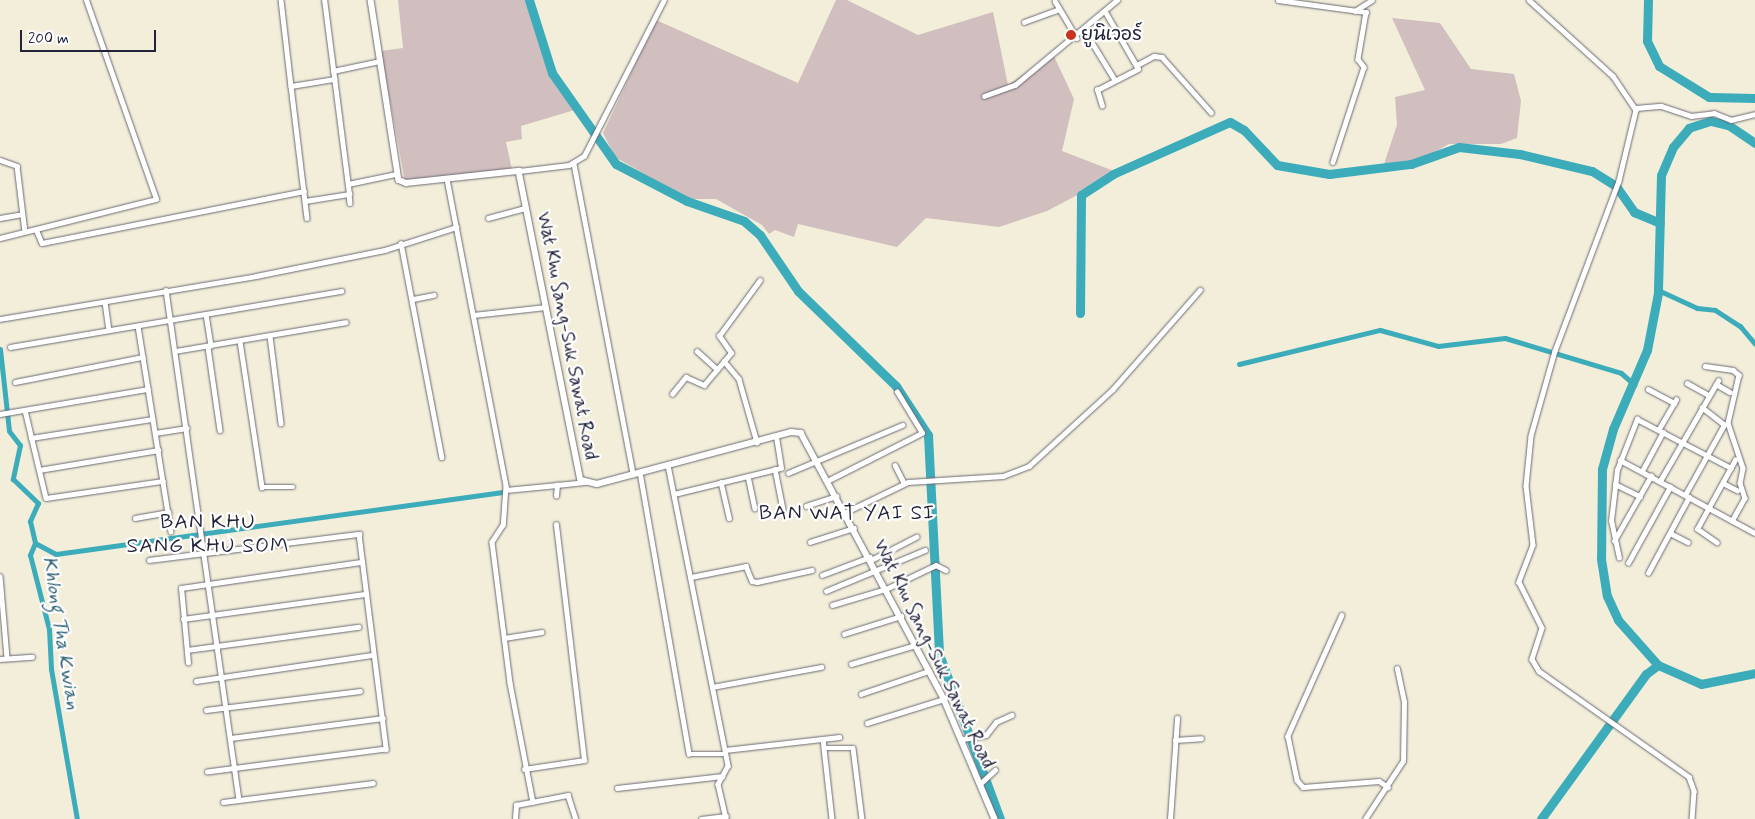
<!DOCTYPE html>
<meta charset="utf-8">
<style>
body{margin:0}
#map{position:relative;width:1755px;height:819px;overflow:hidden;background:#f2eeda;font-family:Mynerve,"Playpen Sans Thai",sans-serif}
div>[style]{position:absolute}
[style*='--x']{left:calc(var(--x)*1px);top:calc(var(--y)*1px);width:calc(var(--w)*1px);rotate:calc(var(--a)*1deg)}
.industrial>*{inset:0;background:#d1bfbf}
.canal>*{height:5px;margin:-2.5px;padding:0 2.5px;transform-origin:2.5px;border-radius:2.5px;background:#3dacba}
.river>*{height:9px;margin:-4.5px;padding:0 4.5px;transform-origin:4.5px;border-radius:4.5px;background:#3dacba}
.roads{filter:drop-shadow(0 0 1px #6b6973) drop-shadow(0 0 1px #6b6973)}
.minor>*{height:4.5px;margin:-2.25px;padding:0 2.25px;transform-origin:2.25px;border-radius:2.25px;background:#fff}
.tertiary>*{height:5.5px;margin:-2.75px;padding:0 2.75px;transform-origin:2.75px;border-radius:2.75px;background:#fff}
.dots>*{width:14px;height:14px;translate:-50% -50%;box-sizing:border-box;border:2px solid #fff;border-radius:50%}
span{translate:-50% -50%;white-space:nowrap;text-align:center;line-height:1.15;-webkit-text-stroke:4.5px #fff;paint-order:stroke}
.poi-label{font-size:19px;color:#22223b}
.left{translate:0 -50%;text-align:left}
.street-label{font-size:19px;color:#22223b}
.water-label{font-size:20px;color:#2e6074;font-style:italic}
.quarter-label{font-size:21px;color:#22223b;letter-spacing:1px}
.scale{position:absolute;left:20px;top:30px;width:136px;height:22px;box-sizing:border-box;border:2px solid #22223b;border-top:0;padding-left:6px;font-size:15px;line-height:18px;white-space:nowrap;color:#22223b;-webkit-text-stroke:4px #fff;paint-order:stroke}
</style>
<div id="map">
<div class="industrial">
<i style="clip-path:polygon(398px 0,525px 0,545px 57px,578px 109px,521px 126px,522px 139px,506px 142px,512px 170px,405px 182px,381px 51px,403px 48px)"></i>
<i style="clip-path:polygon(836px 0,847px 0,918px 35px,993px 12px,1008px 85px,1053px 54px,1074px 99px,1062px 151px,1119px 173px,1047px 211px,999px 227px,926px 218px,897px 247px,798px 224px,794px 237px,775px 230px,769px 234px,762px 225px,716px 199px,687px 199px,615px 157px,603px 133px,656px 20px,798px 83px)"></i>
<i style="clip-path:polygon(1392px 18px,1440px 23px,1471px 69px,1514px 74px,1521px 101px,1517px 138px,1501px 144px,1449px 144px,1422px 159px,1383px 167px,1397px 125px,1395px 97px,1425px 90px)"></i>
</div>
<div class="canal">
<i style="--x:1658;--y:290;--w:43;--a:24.8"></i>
<i style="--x:1697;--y:308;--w:18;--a:6"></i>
<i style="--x:1715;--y:310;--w:30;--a:33"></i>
<i style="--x:1740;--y:326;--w:23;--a:50"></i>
<i style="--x:0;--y:349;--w:82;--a:83.7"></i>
<i style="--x:9;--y:431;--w:18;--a:52"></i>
<i style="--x:20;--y:445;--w:35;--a:102"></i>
<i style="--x:13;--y:479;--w:35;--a:44"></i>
<i style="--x:38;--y:503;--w:20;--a:114"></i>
<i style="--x:30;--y:521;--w:23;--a:77"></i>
<i style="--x:35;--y:543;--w:13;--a:113"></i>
<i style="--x:30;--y:555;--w:76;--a:75.6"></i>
<i style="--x:49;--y:629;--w:40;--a:87.1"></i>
<i style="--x:51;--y:669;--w:152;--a:80.2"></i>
<i style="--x:1239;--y:364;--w:145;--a:-13.6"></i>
<i style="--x:1380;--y:330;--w:60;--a:15.4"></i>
<i style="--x:1438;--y:346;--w:67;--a:-6.8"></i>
<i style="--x:1505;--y:338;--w:121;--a:16.8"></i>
<i style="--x:1621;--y:373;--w:18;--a:41"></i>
<i style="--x:35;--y:543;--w:24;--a:28"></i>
<i style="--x:56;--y:554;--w:451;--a:-7.9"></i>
</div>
<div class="river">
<i style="--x:529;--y:0;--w:77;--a:72.5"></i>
<i style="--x:552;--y:73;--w:111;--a:54.9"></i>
<i style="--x:616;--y:164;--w:80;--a:27.5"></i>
<i style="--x:687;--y:201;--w:60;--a:19.3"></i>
<i style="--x:744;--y:221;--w:21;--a:41"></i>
<i style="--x:760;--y:235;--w:68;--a:55.8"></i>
<i style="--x:798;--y:291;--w:136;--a:44.1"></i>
<i style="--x:896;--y:386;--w:59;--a:56.9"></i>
<i style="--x:928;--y:435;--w:219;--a:87.1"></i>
<i style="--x:939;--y:654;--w:176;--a:69.7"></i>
<i style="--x:1648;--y:0;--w:41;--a:91.4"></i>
<i style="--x:1647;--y:41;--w:28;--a:64"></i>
<i style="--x:1659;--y:66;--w:59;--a:31.8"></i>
<i style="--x:1709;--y:97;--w:46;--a:1.2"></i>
<i style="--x:1755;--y:143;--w:32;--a:-146"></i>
<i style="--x:1728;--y:125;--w:18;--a:-167"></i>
<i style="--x:1710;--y:121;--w:22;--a:162"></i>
<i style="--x:1689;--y:128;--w:25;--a:130"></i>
<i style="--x:1673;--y:147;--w:30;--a:113"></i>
<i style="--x:1661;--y:175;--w:118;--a:91.5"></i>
<i style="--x:1658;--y:293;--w:58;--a:100.9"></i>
<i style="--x:1647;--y:350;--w:86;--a:113.3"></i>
<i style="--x:1613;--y:429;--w:41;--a:105.4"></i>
<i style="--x:1602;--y:469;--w:90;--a:90.6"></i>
<i style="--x:1601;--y:559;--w:37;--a:81"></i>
<i style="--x:1607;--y:596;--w:26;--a:65"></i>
<i style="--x:1618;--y:620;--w:60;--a:48.4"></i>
<i style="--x:1658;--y:665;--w:47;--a:23.8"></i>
<i style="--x:1701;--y:684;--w:55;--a:-11.5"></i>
<i style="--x:1080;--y:313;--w:118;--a:-89.5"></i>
<i style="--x:1081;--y:195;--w:38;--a:-33"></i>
<i style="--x:1113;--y:174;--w:128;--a:-24"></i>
<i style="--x:1230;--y:122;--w:16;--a:30"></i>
<i style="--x:1244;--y:130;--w:48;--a:46.7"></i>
<i style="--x:1277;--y:165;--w:53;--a:9.8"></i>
<i style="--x:1329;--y:174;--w:83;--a:-7"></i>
<i style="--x:1411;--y:164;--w:51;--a:-19.5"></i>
<i style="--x:1459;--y:147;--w:61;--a:6.5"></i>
<i style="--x:1520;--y:154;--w:74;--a:13.3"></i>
<i style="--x:1592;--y:171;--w:28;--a:32"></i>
<i style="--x:1616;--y:186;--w:32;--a:55"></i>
<i style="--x:1634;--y:212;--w:28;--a:23"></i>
<i style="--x:1541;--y:819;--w:179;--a:-54.1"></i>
<i style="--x:1646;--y:674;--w:15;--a:-37"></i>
</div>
<div class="roads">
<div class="minor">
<i style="--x:281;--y:0;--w:87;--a:83.4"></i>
<i style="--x:291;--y:86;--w:44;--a:-9.2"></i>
<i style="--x:1278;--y:0;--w:89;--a:7.8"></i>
<i style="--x:1366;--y:12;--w:48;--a:99.7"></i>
<i style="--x:1358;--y:59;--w:10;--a:53"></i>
<i style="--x:1364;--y:67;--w:100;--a:108.1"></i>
<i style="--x:1529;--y:0;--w:113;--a:42.1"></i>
<i style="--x:1613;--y:76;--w:41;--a:55.9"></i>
<i style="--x:1636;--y:110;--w:73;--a:103.5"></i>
<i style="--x:1619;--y:181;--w:182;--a:110.6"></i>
<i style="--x:1555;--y:351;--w:88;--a:105.8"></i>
<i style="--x:1531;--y:436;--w:50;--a:95.7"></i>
<i style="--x:1526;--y:486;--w:59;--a:83.2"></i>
<i style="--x:1533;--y:545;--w:40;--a:111"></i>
<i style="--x:1519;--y:582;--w:51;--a:63.4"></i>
<i style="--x:1542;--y:628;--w:33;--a:108"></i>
<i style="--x:1532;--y:659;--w:14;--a:60"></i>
<i style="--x:1539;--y:671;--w:184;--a:35.2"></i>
<i style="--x:1689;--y:777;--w:15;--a:70"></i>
<i style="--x:1694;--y:791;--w:28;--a:94"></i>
<i style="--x:1055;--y:1;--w:43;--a:59.3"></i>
<i style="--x:1355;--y:11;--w:20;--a:-33"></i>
<i style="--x:1024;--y:22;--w:37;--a:-20"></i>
<i style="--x:1085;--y:31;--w:57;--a:58.5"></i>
<i style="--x:1137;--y:65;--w:19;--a:-28"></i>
<i style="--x:1154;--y:56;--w:8;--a:7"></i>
<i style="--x:1162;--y:57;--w:74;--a:48.3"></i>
<i style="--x:333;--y:71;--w:48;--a:-12"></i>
<i style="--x:291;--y:86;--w:133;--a:83.1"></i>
<i style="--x:984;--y:96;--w:33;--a:-20"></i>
<i style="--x:1015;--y:85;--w:133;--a:-39.8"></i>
<i style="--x:1102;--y:106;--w:17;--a:-107"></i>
<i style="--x:1097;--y:90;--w:46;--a:-27.1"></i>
<i style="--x:1138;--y:69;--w:66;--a:-120.1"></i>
<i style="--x:1636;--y:108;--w:25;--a:-5"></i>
<i style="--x:1661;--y:106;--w:32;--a:18"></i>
<i style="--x:1691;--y:116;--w:23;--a:-7"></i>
<i style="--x:1714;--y:113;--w:18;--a:22"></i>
<i style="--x:1731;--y:120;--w:25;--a:-14"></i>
<i style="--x:0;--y:160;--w:18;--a:19"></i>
<i style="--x:17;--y:166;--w:66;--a:83.1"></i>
<i style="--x:574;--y:164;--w:316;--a:79.2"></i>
<i style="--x:519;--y:171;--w:50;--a:-6.8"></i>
<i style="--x:569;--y:165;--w:17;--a:-31"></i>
<i style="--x:584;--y:156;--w:175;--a:-62.9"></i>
<i style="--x:447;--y:179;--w:313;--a:79.1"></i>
<i style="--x:506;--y:486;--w:39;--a:94"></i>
<i style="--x:503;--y:525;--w:20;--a:123"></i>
<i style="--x:492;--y:542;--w:142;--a:82.7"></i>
<i style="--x:510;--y:683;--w:121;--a:79.1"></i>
<i style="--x:348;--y:184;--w:49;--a:-11.8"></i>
<i style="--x:349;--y:194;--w:9;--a:84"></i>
<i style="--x:305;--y:201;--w:45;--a:-9"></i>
<i style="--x:349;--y:194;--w:196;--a:-97.3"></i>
<i style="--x:0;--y:218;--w:22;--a:-10"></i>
<i style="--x:488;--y:218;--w:39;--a:-15"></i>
<i style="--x:36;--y:229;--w:15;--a:67"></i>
<i style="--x:42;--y:243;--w:267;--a:-11.2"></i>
<i style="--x:0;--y:238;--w:161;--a:-14"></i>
<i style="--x:156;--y:199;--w:211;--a:-109.4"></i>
<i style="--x:401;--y:243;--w:218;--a:79.2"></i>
<i style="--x:166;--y:290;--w:515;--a:81.85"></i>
<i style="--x:413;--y:299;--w:21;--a:-11"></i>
<i style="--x:105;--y:302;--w:28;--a:82"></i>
<i style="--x:206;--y:314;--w:32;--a:81"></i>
<i style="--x:473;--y:315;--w:73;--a:-6.3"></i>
<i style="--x:0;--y:319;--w:260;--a:-9.5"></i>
<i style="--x:256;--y:276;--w:132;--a:-11.4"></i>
<i style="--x:385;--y:250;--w:75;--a:-17.9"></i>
<i style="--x:138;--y:326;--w:208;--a:80.9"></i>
<i style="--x:270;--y:336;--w:88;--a:82.8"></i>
<i style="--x:240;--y:341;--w:148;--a:81.4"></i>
<i style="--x:262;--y:487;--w:31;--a:0"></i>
<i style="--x:10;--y:347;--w:336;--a:-9.6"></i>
<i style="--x:208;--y:347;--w:84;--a:81.8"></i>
<i style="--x:175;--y:351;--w:173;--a:-9.6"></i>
<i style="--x:697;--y:351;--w:27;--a:42"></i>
<i style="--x:724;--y:361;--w:23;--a:50"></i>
<i style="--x:739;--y:379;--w:66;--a:74.1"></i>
<i style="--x:1705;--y:366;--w:28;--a:8"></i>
<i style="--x:1733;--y:370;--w:8;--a:40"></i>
<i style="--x:1739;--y:375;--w:49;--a:102.9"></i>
<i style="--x:1728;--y:423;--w:47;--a:71.6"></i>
<i style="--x:1743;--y:468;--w:15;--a:101"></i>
<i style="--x:1740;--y:483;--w:16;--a:72"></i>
<i style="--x:1745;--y:498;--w:26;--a:119"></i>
<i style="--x:15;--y:382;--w:130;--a:-11.1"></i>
<i style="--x:1687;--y:383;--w:25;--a:29"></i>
<i style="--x:1716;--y:384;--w:16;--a:30"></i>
<i style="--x:1648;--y:389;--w:30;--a:28"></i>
<i style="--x:672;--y:394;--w:22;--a:-51"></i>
<i style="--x:686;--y:377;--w:20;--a:24"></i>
<i style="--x:704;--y:385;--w:42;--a:-49.8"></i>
<i style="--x:731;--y:353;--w:21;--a:-125"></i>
<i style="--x:719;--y:336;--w:69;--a:-53.8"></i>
<i style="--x:25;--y:410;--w:90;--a:76.6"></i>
<i style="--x:46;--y:498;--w:118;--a:-8.3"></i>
<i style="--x:0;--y:414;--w:150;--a:-9.6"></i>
<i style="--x:1659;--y:429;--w:34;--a:-60"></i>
<i style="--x:155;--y:433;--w:32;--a:-9"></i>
<i style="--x:31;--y:438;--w:123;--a:-8.9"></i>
<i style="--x:1620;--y:460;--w:153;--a:28.4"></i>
<i style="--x:668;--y:465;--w:307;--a:78.7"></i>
<i style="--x:728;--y:766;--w:21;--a:119"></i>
<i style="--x:718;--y:784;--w:36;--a:77"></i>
<i style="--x:895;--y:465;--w:20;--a:63"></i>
<i style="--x:775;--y:469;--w:41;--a:78.7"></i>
<i style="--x:39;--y:470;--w:121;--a:-9.5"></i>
<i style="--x:1642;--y:471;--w:44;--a:-61.7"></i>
<i style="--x:640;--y:472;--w:286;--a:80.1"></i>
<i style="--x:689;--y:754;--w:37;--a:0"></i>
<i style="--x:788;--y:473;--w:124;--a:-22.8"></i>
<i style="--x:748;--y:476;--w:33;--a:78"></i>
<i style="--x:829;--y:480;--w:104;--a:-26.8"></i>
<i style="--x:922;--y:433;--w:48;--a:-121.4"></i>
<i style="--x:1660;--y:481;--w:116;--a:-59.9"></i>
<i style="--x:721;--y:482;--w:37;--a:77"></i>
<i style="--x:1723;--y:483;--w:16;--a:27"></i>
<i style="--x:1615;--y:484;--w:28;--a:26"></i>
<i style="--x:506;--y:490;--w:51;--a:-5.6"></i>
<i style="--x:674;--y:494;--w:110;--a:-13.7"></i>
<i style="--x:781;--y:468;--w:32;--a:-99"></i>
<i style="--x:1685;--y:495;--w:80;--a:-60.9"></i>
<i style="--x:1724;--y:425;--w:28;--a:-142"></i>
<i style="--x:556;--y:496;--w:11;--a:-85"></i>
<i style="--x:557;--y:485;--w:27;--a:-6"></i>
<i style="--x:806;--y:506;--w:32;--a:-18"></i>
<i style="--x:846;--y:512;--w:69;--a:-25.8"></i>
<i style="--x:908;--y:482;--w:95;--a:-3.6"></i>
<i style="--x:1003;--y:476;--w:28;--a:-21"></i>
<i style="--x:1029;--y:466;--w:113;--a:-42.5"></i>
<i style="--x:1112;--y:390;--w:133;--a:-48.7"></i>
<i style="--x:135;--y:518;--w:34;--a:-10"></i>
<i style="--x:1670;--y:533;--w:20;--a:27"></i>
<i style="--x:1614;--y:541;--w:75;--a:-60.4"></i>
<i style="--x:810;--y:542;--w:46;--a:-17.7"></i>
<i style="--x:1717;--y:543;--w:24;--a:-145"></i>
<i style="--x:1697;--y:529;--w:79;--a:-61.2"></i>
<i style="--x:1619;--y:558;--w:38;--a:-102"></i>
<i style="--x:1611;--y:521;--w:51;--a:-83.3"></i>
<i style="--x:1617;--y:470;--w:55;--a:-68.6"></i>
<i style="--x:1637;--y:419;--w:106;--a:27.5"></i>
<i style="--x:149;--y:560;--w:212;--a:-7.1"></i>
<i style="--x:359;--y:534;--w:217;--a:82.8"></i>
<i style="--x:386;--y:749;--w:180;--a:172.7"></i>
<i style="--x:871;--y:560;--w:51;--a:-27.1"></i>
<i style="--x:1628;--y:563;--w:87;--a:-61.1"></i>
<i style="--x:1648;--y:573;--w:86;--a:-61.7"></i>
<i style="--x:822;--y:575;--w:51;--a:-20.6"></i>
<i style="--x:0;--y:576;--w:82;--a:85.1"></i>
<i style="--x:691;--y:577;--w:56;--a:-11.3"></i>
<i style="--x:746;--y:566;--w:16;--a:68"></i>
<i style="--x:752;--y:581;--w:5;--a:11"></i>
<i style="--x:757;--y:582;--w:56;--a:-12.3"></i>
<i style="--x:826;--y:591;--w:107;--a:-22.5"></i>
<i style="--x:832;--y:605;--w:56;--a:-16.5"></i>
<i style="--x:886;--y:589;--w:55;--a:-25.6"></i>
<i style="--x:936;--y:565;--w:11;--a:27"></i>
<i style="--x:1342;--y:615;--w:133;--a:114.1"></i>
<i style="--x:1288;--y:736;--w:45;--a:78.4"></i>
<i style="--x:1297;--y:780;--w:9;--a:49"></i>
<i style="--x:1303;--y:787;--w:76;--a:-4.5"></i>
<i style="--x:1379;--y:781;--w:11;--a:34"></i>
<i style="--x:183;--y:619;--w:185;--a:-7.8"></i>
<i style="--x:844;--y:634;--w:60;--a:-17.5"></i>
<i style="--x:504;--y:638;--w:38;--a:-9"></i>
<i style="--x:187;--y:650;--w:173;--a:-7.7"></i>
<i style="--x:0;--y:659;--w:32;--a:-4"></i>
<i style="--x:188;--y:663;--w:75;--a:-95.3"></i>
<i style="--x:181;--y:588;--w:183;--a:-8.2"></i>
<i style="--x:851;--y:664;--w:68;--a:-16.3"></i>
<i style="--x:196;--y:681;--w:179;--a:-8.4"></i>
<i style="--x:712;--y:687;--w:111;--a:-10.4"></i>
<i style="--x:861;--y:694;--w:72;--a:-18.7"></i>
<i style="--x:206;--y:710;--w:155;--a:-7"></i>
<i style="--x:867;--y:723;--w:81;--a:-17.3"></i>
<i style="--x:231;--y:738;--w:153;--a:-7.5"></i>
<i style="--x:823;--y:739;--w:81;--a:83.6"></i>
<i style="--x:963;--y:739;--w:23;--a:-10"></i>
<i style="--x:986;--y:735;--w:16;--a:-52"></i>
<i style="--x:996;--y:722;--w:17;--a:-24"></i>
<i style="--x:1175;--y:740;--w:26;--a:-4"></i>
<i style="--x:824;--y:748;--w:29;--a:0"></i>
<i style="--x:853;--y:748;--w:72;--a:82.8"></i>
<i style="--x:725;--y:750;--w:115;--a:-6.5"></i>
<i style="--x:524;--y:769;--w:61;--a:-8.5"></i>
<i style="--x:584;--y:760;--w:237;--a:-96.8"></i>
<i style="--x:981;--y:783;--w:19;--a:-43"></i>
<i style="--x:617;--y:788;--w:106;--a:-6.5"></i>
<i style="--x:223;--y:802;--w:151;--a:-7.2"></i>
<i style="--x:515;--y:819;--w:14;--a:-86"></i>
<i style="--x:516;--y:805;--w:53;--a:-10.9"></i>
<i style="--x:568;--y:795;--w:25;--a:72"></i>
<i style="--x:701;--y:819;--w:25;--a:-7"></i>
<i style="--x:1170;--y:819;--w:101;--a:-86"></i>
<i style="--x:1365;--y:819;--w:69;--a:-56.8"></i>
<i style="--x:1403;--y:761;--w:59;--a:-89"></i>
<i style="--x:1404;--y:702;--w:34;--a:-102"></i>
</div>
<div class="tertiary">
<i style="--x:371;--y:0;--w:182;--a:81.2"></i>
<i style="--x:399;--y:180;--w:8;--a:23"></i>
<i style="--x:406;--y:183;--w:114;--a:-6.1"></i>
<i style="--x:519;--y:171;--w:315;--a:78.7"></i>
<i style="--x:581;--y:480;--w:16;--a:14"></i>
<i style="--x:597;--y:484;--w:201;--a:-15"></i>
<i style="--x:791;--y:432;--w:10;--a:6"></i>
<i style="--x:801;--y:433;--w:302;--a:61.7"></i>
<i style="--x:944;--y:699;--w:130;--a:67"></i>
</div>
</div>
<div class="dots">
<i style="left:1071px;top:35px;background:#c8321e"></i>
</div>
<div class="poi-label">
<span class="left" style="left:1081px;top:35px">ยูนิเวอร์</span>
</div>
<div class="street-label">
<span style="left:567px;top:336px;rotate:79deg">Wat Khu Sang-Suk Sawat Road</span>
<span style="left:934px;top:654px;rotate:64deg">Wat Khu Sang-Suk Sawat Road</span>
</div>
<div class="water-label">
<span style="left:61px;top:633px;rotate:81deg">Khlong Tha Kwian</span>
</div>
<div class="quarter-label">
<span style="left:847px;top:513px">BAN WAT YAI SI</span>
<span style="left:208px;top:534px">BAN KHU<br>SANG KHU SOM</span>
</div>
<div class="scale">200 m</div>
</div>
